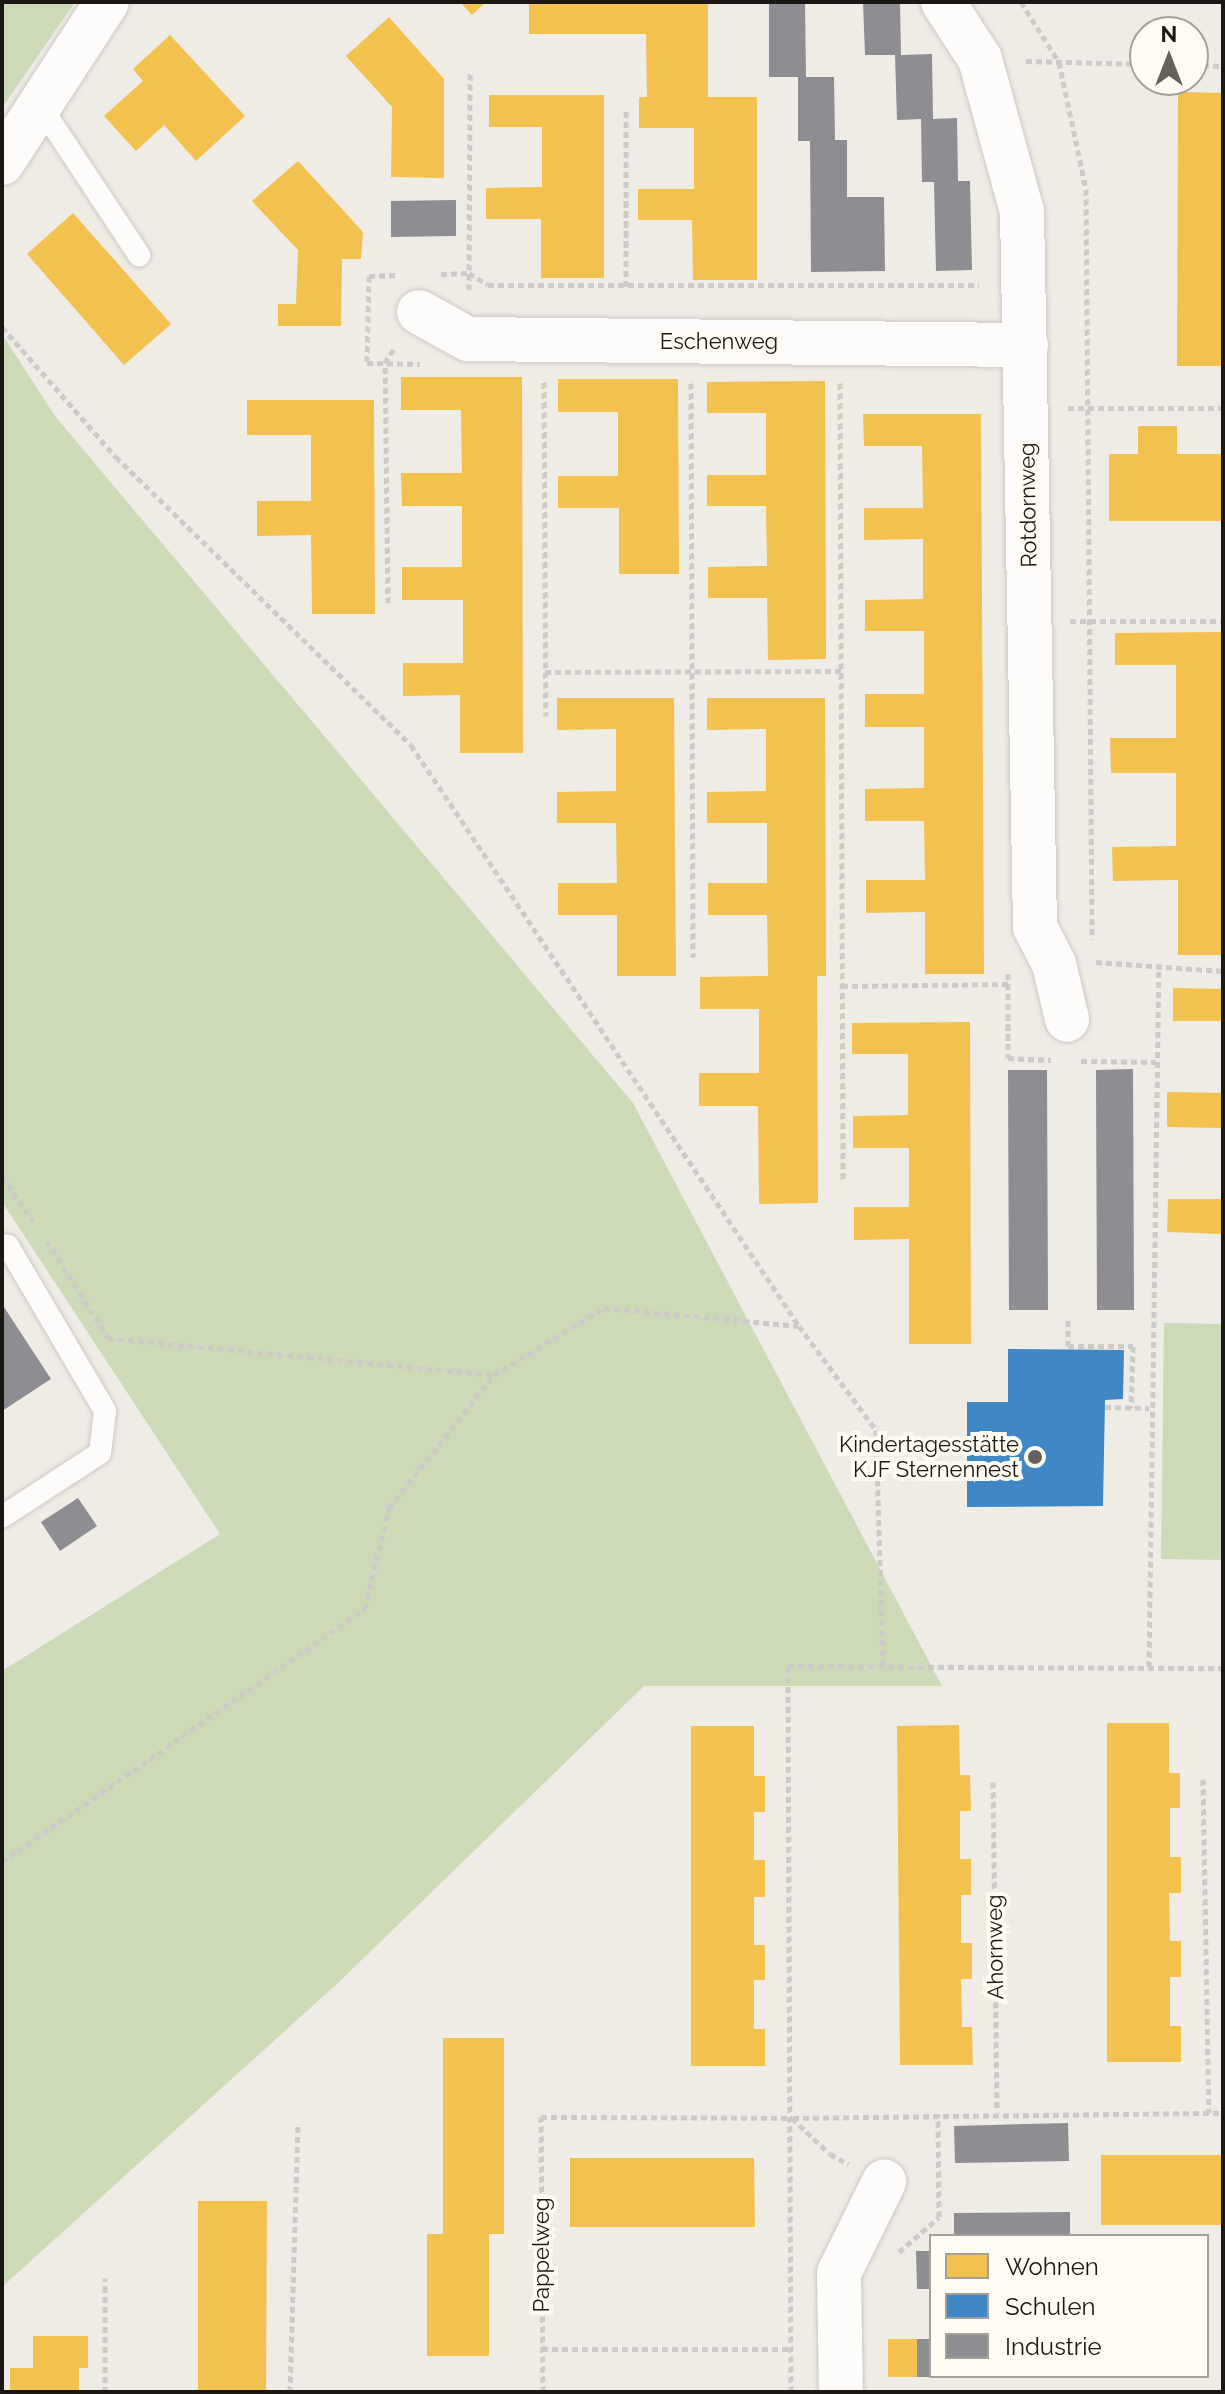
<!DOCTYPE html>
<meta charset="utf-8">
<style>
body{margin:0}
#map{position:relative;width:1225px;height:2394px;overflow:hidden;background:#efece5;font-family:Raleway,sans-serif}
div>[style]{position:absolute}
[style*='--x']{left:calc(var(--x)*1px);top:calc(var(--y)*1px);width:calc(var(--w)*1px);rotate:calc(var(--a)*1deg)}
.green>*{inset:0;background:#cddab8}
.homes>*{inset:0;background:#f2c14e}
.schools>*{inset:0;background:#3f88c5}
.industry>*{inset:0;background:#8d8d92}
.path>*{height:5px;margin-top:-2.5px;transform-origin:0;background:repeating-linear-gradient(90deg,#cccbc8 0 6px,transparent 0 10px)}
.roads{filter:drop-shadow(0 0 2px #cbc8c3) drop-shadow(0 0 2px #cbc8c3)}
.lane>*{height:22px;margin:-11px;padding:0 11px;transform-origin:11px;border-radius:11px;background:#fdfcfb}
.street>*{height:44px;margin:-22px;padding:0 22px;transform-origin:22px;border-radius:22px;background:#fdfcfb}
.dots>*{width:22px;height:22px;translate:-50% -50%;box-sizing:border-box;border:4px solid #fefbf3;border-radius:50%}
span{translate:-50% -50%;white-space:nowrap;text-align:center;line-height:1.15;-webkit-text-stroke:8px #fefbf3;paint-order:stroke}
.street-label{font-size:22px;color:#1b1814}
.poi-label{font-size:22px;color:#1b1814}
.right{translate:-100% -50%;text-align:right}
.frame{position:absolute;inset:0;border:4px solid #1b1814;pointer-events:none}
.legend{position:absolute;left:929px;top:2234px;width:280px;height:144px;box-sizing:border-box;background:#fefbf3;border:2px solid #a3a09a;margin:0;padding:10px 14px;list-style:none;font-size:24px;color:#1b1814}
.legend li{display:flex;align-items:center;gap:16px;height:40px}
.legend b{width:40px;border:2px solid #a3a09a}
.north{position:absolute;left:1129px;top:16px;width:80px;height:80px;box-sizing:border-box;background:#fefbf3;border:2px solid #a3a09a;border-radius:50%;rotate:0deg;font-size:22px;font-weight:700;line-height:32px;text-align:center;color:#1b1814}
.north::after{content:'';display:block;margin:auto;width:28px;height:36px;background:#65625d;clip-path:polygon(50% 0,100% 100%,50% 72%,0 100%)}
</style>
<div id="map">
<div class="green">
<i style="clip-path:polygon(2px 2px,75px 2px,2px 108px)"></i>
<i style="clip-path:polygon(2px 334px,55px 416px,633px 1103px,942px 1686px,644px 1686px,339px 1982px,2px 2287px,2px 1671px,220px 1534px,2px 1202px)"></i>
<i style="clip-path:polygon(1164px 1323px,1223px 1324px,1223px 1560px,1161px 1559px)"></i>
</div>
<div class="homes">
<i style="clip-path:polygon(460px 2px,486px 2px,472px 15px)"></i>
<i style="clip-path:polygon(708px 3px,708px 97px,757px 97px,757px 280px,693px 280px,692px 220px,638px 220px,638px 189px,694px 189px,694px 128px,639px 128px,639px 97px,647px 97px,646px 34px,529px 34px,529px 4px)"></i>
<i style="clip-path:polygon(389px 17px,444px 79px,444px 178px,391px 177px,392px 107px,346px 56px)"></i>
<i style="clip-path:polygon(170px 35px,245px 116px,196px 161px,164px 125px,136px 151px,104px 116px,143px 81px,133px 69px)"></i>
<i style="clip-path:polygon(1178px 92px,1223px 93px,1223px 366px,1177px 366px)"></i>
<i style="clip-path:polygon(489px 95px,604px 95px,604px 278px,541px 278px,541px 219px,486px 219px,486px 188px,542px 187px,542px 127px,489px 127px)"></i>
<i style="clip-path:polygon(298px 161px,363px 232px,361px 259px,342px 259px,341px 326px,278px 326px,278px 304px,296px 304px,298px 250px,252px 201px)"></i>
<i style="clip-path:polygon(73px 213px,171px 324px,124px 365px,27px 254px)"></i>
<i style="clip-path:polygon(401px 377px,522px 377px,523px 753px,460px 753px,460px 695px,403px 696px,403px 663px,463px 663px,463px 600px,402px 600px,402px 567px,462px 567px,462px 506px,402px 506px,401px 473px,462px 473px,461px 410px,401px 410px)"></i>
<i style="clip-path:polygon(558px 379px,678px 379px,679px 574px,619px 574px,619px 508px,558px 508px,558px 476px,618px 476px,618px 412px,558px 412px)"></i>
<i style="clip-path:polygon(825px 381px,826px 659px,768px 660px,767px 598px,708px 598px,708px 567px,767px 566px,766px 506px,707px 506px,707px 475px,766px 475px,766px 413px,707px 413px,707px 382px)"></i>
<i style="clip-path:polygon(247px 400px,374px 400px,375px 614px,312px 614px,311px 535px,257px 536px,257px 501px,311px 501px,311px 435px,247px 435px)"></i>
<i style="clip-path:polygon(863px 414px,981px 414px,984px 974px,925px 974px,925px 912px,866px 913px,866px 880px,925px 880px,924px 821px,865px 821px,865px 789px,924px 788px,924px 727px,865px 727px,865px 694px,924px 694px,924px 631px,865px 631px,865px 600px,923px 599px,923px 539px,864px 540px,864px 508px,923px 508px,922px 446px,864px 446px)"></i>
<i style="clip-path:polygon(1138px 426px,1177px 426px,1177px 454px,1223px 454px,1223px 521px,1109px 521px,1109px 454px,1138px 454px)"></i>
<i style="clip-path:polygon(1223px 632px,1223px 955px,1178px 955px,1178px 880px,1113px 881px,1112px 847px,1176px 846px,1176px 773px,1111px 773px,1110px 738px,1176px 738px,1176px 665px,1115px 665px,1115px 633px)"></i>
<i style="clip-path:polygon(557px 698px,674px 698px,676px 976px,617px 976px,617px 915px,558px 915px,558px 883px,617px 883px,616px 823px,557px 823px,557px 792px,616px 791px,616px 729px,557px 730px)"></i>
<i style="clip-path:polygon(707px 698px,825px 698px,826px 976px,817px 976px,818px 1203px,759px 1204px,758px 1106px,699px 1106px,699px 1073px,759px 1073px,759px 1009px,700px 1009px,700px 977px,768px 976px,767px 915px,708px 915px,708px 883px,767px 883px,767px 823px,707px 823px,707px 792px,766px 791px,766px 729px,707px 730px)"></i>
<i style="clip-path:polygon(1173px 988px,1223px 989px,1223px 1021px,1173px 1021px)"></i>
<i style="clip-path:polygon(970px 1022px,971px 1344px,909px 1344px,909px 1239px,854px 1240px,854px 1207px,909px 1207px,909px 1148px,853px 1148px,853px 1116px,908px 1115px,908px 1054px,852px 1054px,852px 1023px)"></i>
<i style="clip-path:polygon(1167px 1092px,1223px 1093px,1223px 1128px,1167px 1127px)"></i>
<i style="clip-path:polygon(1168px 1199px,1223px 1199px,1223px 1234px,1167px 1232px)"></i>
<i style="clip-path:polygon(1107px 1723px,1169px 1723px,1169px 1773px,1180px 1773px,1180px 1808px,1170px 1808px,1170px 1857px,1181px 1857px,1181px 1893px,1169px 1893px,1170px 1941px,1181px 1941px,1181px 1977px,1170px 1977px,1170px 2026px,1181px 2026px,1181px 2062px,1107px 2062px)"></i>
<i style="clip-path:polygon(959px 1725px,960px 1775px,970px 1775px,971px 1811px,960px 1811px,960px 1859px,971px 1859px,971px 1895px,961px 1895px,961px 1943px,972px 1943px,972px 1979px,961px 1979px,962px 2027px,972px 2027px,973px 2065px,900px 2065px,897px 1726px)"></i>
<i style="clip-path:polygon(691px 1726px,754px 1726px,754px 1776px,765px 1776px,765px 1812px,754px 1812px,754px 1860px,765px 1860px,765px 1897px,754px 1897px,754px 1945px,765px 1945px,765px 1980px,754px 1980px,754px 2029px,765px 2029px,765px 2066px,691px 2066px)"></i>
<i style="clip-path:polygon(443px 2038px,504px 2038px,504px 2234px,489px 2234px,489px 2356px,427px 2356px,427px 2234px,443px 2234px)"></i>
<i style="clip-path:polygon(1101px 2155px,1223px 2155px,1223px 2225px,1101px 2225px)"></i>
<i style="clip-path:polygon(570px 2158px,754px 2158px,755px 2227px,570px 2227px)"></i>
<i style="clip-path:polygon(198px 2201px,267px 2201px,266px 2392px,198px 2392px)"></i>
<i style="clip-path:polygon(33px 2336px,88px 2336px,88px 2368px,79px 2368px,79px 2392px,10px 2392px,10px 2368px,33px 2368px)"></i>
<i style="clip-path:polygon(888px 2339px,917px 2339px,917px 2377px,888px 2377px)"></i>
</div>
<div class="schools">
<i style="clip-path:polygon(1008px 1349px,1124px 1350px,1123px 1399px,1105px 1400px,1103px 1506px,967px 1507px,967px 1402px,1008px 1402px)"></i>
</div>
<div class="industry">
<i style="clip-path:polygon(863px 2px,900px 2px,901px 55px,932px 54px,933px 119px,957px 118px,958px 181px,970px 181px,972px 270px,936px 271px,934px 182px,922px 182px,921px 119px,897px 120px,895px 55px,865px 55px)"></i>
<i style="clip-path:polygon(769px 3px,805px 3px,806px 77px,834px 77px,835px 140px,847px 140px,847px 197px,884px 197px,885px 271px,811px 272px,810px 141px,798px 141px,798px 77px,769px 77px)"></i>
<i style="clip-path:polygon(456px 200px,456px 236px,391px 237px,391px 201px)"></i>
<i style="clip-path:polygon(1133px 1069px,1134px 1310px,1097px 1310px,1096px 1070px)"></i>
<i style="clip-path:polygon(1008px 1070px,1047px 1070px,1048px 1310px,1009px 1310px)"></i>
<i style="clip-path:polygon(2px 1304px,51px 1379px,2px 1411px)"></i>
<i style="clip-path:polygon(78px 1498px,97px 1526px,60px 1551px,41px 1522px)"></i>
<i style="clip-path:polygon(1068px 2123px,1069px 2161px,955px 2163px,954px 2126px)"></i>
<i style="clip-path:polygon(1070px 2212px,1070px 2236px,954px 2236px,954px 2213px)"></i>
<i style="clip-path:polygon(916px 2251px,931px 2251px,931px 2289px,917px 2289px)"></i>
<i style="clip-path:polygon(917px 2339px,931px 2339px,931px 2377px,917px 2377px)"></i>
</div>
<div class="path">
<i style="--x:1021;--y:2;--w:71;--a:57.7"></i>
<i style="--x:1059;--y:62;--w:130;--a:78"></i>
<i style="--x:1086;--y:189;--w:750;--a:89.54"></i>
<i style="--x:1026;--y:61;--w:119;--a:1.4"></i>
<i style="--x:1193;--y:65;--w:30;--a:2"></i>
<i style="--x:626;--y:111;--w:178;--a:90"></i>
<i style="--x:441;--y:274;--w:28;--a:-2"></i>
<i style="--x:469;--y:273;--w:22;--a:32"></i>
<i style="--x:488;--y:285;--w:491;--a:0"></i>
<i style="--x:395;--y:275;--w:26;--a:178"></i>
<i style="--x:369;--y:276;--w:87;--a:91.3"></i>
<i style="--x:367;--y:363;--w:53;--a:1.1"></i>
<i style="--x:469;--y:290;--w:217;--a:-89.7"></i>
<i style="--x:2;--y:327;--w:173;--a:48.8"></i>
<i style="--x:116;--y:457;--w:412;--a:44.3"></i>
<i style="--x:411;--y:745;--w:699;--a:56.26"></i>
<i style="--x:799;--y:1326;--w:129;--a:53.5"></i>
<i style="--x:876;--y:1430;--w:237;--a:88.3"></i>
<i style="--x:544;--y:382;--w:334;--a:89.7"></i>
<i style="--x:691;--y:383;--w:574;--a:89.8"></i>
<i style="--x:840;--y:383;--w:798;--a:89.78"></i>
<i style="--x:1068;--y:408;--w:155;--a:0"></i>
<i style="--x:388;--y:603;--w:240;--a:-90.7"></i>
<i style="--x:385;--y:363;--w:19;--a:-58"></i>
<i style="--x:1070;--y:621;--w:153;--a:0"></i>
<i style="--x:545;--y:672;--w:296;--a:-0.2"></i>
<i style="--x:1096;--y:962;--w:127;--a:4.1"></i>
<i style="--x:1008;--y:974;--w:84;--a:90"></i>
<i style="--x:1008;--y:1058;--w:43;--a:2.7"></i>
<i style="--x:842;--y:986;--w:169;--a:-0.7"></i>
<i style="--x:1081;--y:1061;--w:75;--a:0.8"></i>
<i style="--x:2;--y:1176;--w:57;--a:55.8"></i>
<i style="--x:47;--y:1241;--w:115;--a:57.8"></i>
<i style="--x:108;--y:1338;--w:387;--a:5.5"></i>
<i style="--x:1068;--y:1320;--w:26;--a:90"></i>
<i style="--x:1068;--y:1346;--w:65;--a:0"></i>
<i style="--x:1133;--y:1346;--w:62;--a:91.8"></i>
<i style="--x:1105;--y:1407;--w:44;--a:1.3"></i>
<i style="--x:1149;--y:1667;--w:703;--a:-89.19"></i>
<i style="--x:1203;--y:1779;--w:334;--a:89"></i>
<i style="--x:993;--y:1782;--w:330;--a:89.3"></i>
<i style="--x:2;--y:1862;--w:442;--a:-34.9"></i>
<i style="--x:365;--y:1609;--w:104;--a:-76.6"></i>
<i style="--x:389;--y:1508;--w:169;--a:-51.7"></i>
<i style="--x:494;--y:1375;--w:129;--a:-31.3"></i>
<i style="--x:604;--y:1308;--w:195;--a:5.3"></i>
<i style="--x:793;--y:2118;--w:430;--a:-0.7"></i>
<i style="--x:899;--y:2252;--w:53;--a:-41.2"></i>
<i style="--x:939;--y:2217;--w:103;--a:-90.6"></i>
<i style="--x:542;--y:2349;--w:251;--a:0"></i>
<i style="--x:105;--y:2392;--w:114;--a:-90"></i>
<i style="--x:290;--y:2392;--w:268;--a:-88.3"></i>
<i style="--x:543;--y:2392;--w:275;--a:-90.4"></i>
<i style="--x:541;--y:2117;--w:251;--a:0.2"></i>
<i style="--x:792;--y:2118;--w:52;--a:43.5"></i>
<i style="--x:830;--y:2154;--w:21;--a:29"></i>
<i style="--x:791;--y:2392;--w:726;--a:-90.24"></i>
<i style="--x:788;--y:1666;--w:435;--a:0.3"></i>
</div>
<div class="roads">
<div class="lane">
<i style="--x:41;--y:107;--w:178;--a:56.5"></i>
<i style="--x:2;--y:1245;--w:6;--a:9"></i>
<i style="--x:8;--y:1246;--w:191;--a:59.5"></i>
<i style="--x:105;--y:1411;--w:42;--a:96.8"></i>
<i style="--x:100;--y:1453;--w:117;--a:146.9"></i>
</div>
<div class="street">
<i style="--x:943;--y:2;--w:68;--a:57"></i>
<i style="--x:980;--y:59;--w:158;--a:74.6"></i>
<i style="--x:1022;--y:211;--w:716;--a:88.96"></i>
<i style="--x:1035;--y:927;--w:42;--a:62.8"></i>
<i style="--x:1054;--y:964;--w:57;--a:76.7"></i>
<i style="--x:2;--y:163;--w:192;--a:-56.9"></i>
<i style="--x:419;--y:312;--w:56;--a:28.9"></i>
<i style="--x:468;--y:339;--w:558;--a:0.62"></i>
<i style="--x:841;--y:2392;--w:119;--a:-91"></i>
<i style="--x:839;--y:2273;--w:102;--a:-63.7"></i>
</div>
</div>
<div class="dots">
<i style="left:1035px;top:1457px;background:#65625d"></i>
</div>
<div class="street-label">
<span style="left:719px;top:342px">Eschenweg</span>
<span style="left:1028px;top:505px;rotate:-91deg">Rotdornweg</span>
<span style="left:995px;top:1947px;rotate:-91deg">Ahornweg</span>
<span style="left:542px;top:2255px;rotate:-90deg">Pappelweg</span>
</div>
<div class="poi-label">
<span class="right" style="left:1019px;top:1457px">Kindertagesstätte<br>KJF Sternennest</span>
</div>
<div class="frame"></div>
<ul class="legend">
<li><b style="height:22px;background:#f2c14e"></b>Wohnen</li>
<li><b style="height:22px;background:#3f88c5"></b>Schulen</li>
<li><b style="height:22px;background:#8d8d92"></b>Industrie</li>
</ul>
<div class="north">N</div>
</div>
